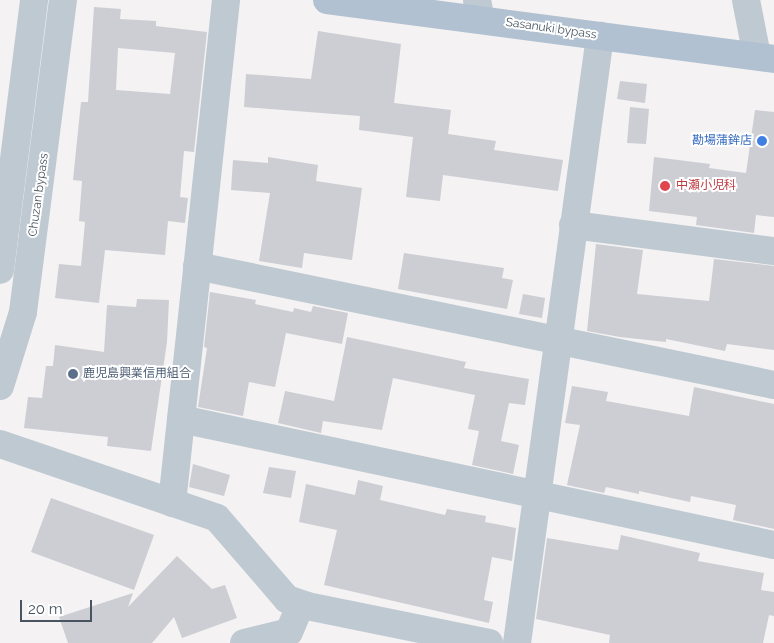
<!DOCTYPE html>
<meta charset="utf-8">
<style>
body{margin:0}
#map{position:relative;width:774px;height:643px;overflow:hidden;background:#f4f2f2;font-family:Raleway,"Noto Sans JP",sans-serif}
div>[style]{position:absolute}
[style*='--x']{left:calc(var(--x)*1px);top:calc(var(--y)*1px);width:calc(var(--w)*1px);rotate:calc(var(--a)*1deg)}
.building>*{inset:0;background:#ccced4}
.minor>*{height:28px;margin:-14px;padding:0 14px;transform-origin:14px;border-radius:14px;background:#bfc9d2}
.major>*{height:28px;margin:-14px;padding:0 14px;transform-origin:14px;border-radius:14px;background:#b1c1d1}
.dots>*{width:14px;height:14px;translate:-50% -50%;box-sizing:border-box;border:2px solid #fff;border-radius:50%}
span{translate:-50% -50%;white-space:nowrap;text-align:center;line-height:1.15;-webkit-text-stroke:4px #fff;paint-order:stroke}
.street-label{font-size:12px;color:#485561}
.shop-label{font-size:12px;color:#366cbe}
.right{translate:-100% -50%;text-align:right}
.health-label{font-size:12px;color:#be3a42}
.left{translate:0 -50%;text-align:left}
.service-label{font-size:12px;color:#4e5e75}
.scale{position:absolute;left:20px;top:600px;width:72px;height:22px;box-sizing:border-box;border:2px solid #485561;border-top:0;padding-left:6px;font-size:15px;line-height:18px;white-space:nowrap;color:#485561;-webkit-text-stroke:4px #fff;paint-order:stroke}
</style>
<div id="map">
<div class="building">
<i style="clip-path:polygon(evenodd,94px 7px,121px 9px,120px 19px,156px 21px,156px 26px,207px 32px,194px 152px,184px 151px,180px 197px,188px 198px,185px 223px,168px 221px,165px 255px,105px 250px,99px 303px,55px 298px,59px 264px,81px 266px,85px 222px,79px 221px,82px 181px,73px 180px,81px 102px,88px 102px,94px 7px,118px 48px,175px 53px,170px 94px,116px 90px,118px 48px)"></i>
<i style="clip-path:polygon(318px 31px,401px 44px,394px 103px,451px 110px,448px 134px,496px 141px,494px 150px,563px 160px,558px 191px,443px 175px,440px 201px,406px 197px,413px 137px,359px 130px,360px 116px,244px 107px,246px 74px,311px 79px)"></i>
<i style="clip-path:polygon(620px 81px,647px 84px,645px 103px,617px 99px)"></i>
<i style="clip-path:polygon(630px 107px,649px 109px,646px 144px,627px 143px)"></i>
<i style="clip-path:polygon(755px 110px,774px 112px,774px 217px,756px 215px,754px 233px,696px 225px,697px 217px,649px 211px,654px 157px,710px 164px,709px 168px,746px 173px)"></i>
<i style="clip-path:polygon(268px 157px,318px 165px,316px 181px,362px 188px,352px 260px,304px 253px,302px 268px,259px 261px,270px 193px,231px 190px,233px 160px,268px 163px)"></i>
<i style="clip-path:polygon(596px 244px,643px 250px,637px 294px,709px 301px,714px 259px,774px 266px,774px 350px,727px 344px,725px 351px,666px 339px,666px 342px,620px 337px,587px 331px)"></i>
<i style="clip-path:polygon(404px 253px,504px 268px,502px 278px,513px 280px,507px 309px,398px 289px)"></i>
<i style="clip-path:polygon(210px 292px,256px 300px,255px 304px,293px 312px,294px 308px,311px 312px,313px 306px,348px 313px,342px 344px,286px 333px,275px 387px,249px 382px,243px 416px,198px 407px,207px 348px,204px 347px)"></i>
<i style="clip-path:polygon(523px 294px,545px 298px,542px 318px,519px 314px)"></i>
<i style="clip-path:polygon(137px 299px,169px 300px,167px 342px,151px 451px,107px 446px,108px 437px,24px 428px,28px 397px,42px 398px,46px 366px,53px 366px,55px 345px,104px 352px,107px 305px,136px 307px)"></i>
<i style="clip-path:polygon(347px 337px,466px 362px,464px 368px,529px 379px,525px 405px,509px 403px,501px 441px,519px 445px,513px 474px,472px 465px,479px 431px,468px 429px,475px 395px,393px 378px,382px 430px,323px 421px,321px 433px,278px 423px,285px 391px,334px 401px)"></i>
<i style="clip-path:polygon(572px 386px,608px 392px,606px 401px,689px 416px,694px 387px,774px 404px,774px 529px,733px 520px,736px 505px,691px 496px,690px 502px,639px 491px,639px 494px,606px 487px,604px 493px,567px 485px,580px 425px,565px 423px)"></i>
<i style="clip-path:polygon(193px 464px,230px 475px,224px 496px,189px 487px)"></i>
<i style="clip-path:polygon(269px 467px,296px 471px,291px 498px,263px 493px)"></i>
<i style="clip-path:polygon(358px 480px,383px 486px,380px 500px,445px 515px,447px 509px,486px 516px,485px 522px,516px 528px,512px 561px,492px 557px,484px 600px,493px 602px,489px 623px,324px 585px,337px 530px,299px 522px,306px 484px,355px 495px)"></i>
<i style="clip-path:polygon(51px 498px,154px 535px,134px 590px,31px 552px)"></i>
<i style="clip-path:polygon(621px 535px,700px 553px,698px 561px,764px 573px,761px 590px,774px 592px,774px 616px,769px 615px,763px 643px,609px 643px,610px 635px,536px 619px,547px 538px,618px 550px)"></i>
<i style="clip-path:polygon(177px 556px,212px 589px,225px 585px,237px 618px,182px 638px,174px 617px,152px 643px,68px 643px,59px 617px,133px 593px,128px 607px)"></i>
</div>
<div class="minor">
<i style="--x:477;--y:0;--w:20;--a:79"></i>
<i style="--x:746;--y:0;--w:57;--a:78.9"></i>
<i style="--x:573;--y:225;--w:203;--a:7.4"></i>
<i style="--x:197;--y:266;--w:589;--a:11.65"></i>
<i style="--x:0;--y:270;--w:272;--a:-82.8"></i>
<i style="--x:0;--y:386;--w:77;--a:-72.7"></i>
<i style="--x:23;--y:312;--w:315;--a:-82.7"></i>
<i style="--x:181;--y:419;--w:606;--a:12"></i>
<i style="--x:0;--y:444;--w:229;--a:18.8"></i>
<i style="--x:217;--y:518;--w:107;--a:49.2"></i>
<i style="--x:287;--y:599;--w:21;--a:19"></i>
<i style="--x:307;--y:606;--w:186;--a:11.5"></i>
<i style="--x:172;--y:503;--w:506;--a:-83.87"></i>
<i style="--x:244;--y:643;--w:46;--a:-13.7"></i>
<i style="--x:289;--y:632;--w:30;--a:-67"></i>
<i style="--x:517;--y:643;--w:613;--a:-82.21"></i>
</div>
<div class="major">
<i style="--x:327;--y:0;--w:451;--a:7.5"></i>
</div>
<div class="dots">
<i style="left:762px;top:141px;background:#3f7fe0"></i>
<i style="left:665px;top:186px;background:#e0444e"></i>
<i style="left:73px;top:374px;background:#5c6f8a"></i>
</div>
<div class="street-label">
<span style="left:551px;top:29px;rotate:8deg">Sasanuki bypass</span>
<span style="left:39px;top:195px;rotate:-82deg">Chuzan bypass</span>
</div>
<div class="shop-label">
<span class="right" style="left:752px;top:141px">勘場蒲鉾店</span>
</div>
<div class="health-label">
<span class="left" style="left:676px;top:186px">中瀬小児科</span>
</div>
<div class="service-label">
<span class="left" style="left:83px;top:374px">鹿児島興業信用組合</span>
</div>
<div class="scale">20 m</div>
</div>
